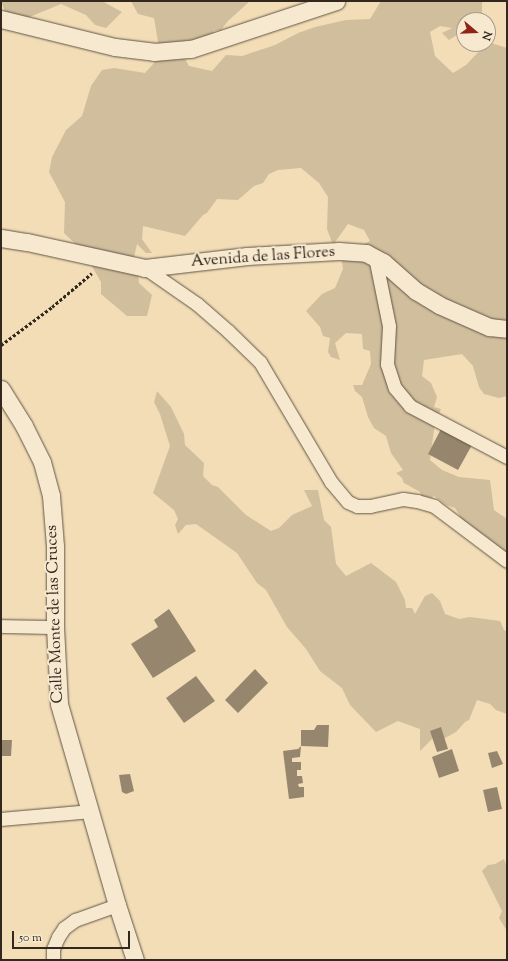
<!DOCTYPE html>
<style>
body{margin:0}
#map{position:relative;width:508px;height:961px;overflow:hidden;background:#f2ddb7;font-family:"Sorts Mill Goudy",serif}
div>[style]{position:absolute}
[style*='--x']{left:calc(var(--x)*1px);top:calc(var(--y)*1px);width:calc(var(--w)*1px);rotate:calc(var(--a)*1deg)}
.green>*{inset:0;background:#d1be9d}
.building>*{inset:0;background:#96866e}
.path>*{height:2.5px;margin-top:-1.25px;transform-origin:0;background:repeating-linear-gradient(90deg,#32281e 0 3px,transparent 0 5px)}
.roads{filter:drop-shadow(0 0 1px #625544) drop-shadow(0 0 1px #625544)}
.minor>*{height:13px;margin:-6.5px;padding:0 6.5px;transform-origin:6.5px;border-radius:6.5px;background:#f7e9d0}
.tertiary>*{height:17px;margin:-8.5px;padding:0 8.5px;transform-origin:8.5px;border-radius:8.5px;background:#f7e9d0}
span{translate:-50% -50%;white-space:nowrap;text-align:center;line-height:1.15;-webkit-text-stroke:4px #f7e9d0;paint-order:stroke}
.street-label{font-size:16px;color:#32281e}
.frame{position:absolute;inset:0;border:2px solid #32281e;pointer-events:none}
.north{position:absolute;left:456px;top:12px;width:40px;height:40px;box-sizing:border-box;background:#f7e9d0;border:1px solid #a89c89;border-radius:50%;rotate:109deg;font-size:11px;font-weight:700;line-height:16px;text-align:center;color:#32281e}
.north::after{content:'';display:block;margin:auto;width:14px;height:18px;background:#8f2418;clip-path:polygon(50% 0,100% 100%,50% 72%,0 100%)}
.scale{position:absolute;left:12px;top:931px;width:118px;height:18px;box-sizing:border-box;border:2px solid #32281e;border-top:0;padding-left:5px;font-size:12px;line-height:14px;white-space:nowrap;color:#32281e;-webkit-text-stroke:3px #f7e9d0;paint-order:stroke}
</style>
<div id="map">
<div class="green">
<i style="clip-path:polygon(1px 1px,102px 1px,122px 12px,106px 28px,95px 25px,86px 15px,61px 4px,10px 25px)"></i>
<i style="clip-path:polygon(131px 1px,250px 1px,228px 21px,221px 30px,213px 31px,215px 35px,216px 45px,213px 51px,185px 47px,193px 56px,185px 59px,189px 66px,212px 71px,226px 55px,242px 56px,275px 45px,298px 33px,315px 27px,346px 20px,370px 19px,381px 1px,484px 1px,482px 3px,482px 19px,464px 20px,464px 38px,460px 33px,449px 40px,442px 33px,452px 28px,440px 26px,430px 32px,435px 56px,453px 73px,466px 65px,488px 42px,507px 48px,507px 396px,499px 398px,484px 394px,479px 387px,473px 366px,462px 354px,424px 360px,422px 376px,431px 383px,437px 397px,434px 407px,441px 409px,435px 423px,430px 460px,442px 470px,459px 477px,490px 480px,494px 510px,507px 519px,507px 563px,473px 537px,455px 508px,446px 505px,434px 496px,431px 498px,422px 497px,420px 492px,404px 483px,402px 478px,396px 473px,403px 470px,391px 453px,386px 436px,374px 428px,368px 417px,362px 397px,355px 391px,353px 385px,362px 385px,371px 364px,370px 351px,363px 349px,362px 334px,346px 333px,335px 343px,340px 360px,331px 357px,328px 352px,330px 338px,323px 336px,320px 327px,306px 311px,322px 294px,335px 288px,343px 269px,341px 255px,370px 241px,364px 230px,348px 224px,333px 245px,327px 229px,328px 197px,319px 183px,301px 168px,278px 170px,269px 174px,263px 183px,254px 186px,238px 200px,217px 199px,207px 213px,203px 215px,185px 236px,143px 226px,142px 239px,152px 253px,146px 253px,137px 244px,132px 266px,138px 272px,139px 283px,152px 295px,147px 316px,127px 316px,101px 294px,101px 282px,83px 251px,64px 233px,65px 202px,49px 172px,52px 157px,66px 130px,82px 116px,91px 86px,102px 70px,114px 68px,145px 73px,154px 63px,159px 48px,154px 18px,138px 14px)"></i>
<i style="clip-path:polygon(157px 391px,171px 407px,184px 434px,185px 445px,204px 463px,203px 476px,212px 485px,218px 487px,246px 515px,271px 531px,279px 528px,292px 515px,312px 506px,304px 490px,318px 490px,324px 520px,331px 527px,336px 564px,346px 576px,371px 563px,396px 582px,405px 600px,406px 608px,412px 608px,415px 614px,425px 596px,432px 593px,440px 601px,445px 614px,459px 619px,470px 617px,500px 621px,504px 630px,507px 632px,507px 714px,496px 710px,490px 704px,477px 700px,469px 720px,465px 722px,456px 732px,445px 738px,433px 738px,420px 751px,420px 729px,398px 721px,376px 732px,350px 705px,342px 688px,320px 671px,306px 649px,287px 627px,266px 590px,257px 583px,237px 553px,196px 524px,186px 525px,178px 534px,175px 525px,178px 519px,174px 510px,153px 493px,170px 446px,160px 414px,154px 402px)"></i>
<i style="clip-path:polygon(504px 859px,507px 867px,507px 931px,499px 918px,502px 911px,482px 871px,488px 865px,495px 864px)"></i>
</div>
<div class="building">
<i style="clip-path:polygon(441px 429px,472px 445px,458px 470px,428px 454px)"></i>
<i style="clip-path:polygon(169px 609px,196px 651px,153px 678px,131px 644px,158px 627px,154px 620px)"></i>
<i style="clip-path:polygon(255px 669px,268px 683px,238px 713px,225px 700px)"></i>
<i style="clip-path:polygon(196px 676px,215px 701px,184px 723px,166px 698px)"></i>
<i style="clip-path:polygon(317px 725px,329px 725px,328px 747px,301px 746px,301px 730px,314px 730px)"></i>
<i style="clip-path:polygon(441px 727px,448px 749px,437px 752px,430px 731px)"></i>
<i style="clip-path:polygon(1px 740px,12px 740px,11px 756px,1px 756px)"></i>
<i style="clip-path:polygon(301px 746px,300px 757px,292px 758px,292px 762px,301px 762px,301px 770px,297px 770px,297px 776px,302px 776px,303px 783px,298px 784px,299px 787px,304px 787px,304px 797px,289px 799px,283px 751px,298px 749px)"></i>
<i style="clip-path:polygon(452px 749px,459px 771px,439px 778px,432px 757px)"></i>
<i style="clip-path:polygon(497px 751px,503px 764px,492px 768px,488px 753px)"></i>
<i style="clip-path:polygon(130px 774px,134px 791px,126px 794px,122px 792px,119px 775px)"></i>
<i style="clip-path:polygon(497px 787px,502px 809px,488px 812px,483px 790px)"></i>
</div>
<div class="path">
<i style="--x:1;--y:345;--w:64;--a:-36.7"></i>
<i style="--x:52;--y:307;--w:52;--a:-40.4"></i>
</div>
<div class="roads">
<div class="minor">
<i style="--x:375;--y:257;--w:70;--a:78.5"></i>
<i style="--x:389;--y:326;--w:38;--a:93"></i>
<i style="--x:387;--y:364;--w:25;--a:72"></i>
<i style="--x:395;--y:388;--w:23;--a:50"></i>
<i style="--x:410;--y:406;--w:110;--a:27.7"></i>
<i style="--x:145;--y:268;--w:63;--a:34.7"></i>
<i style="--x:197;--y:304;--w:41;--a:41.1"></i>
<i style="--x:228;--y:331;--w:45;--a:44.1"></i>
<i style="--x:260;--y:362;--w:139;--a:59.4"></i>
<i style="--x:331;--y:482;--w:26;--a:50"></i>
<i style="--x:348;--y:502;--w:10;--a:24"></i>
<i style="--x:357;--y:506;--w:13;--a:0"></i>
<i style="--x:370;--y:506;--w:34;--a:-12"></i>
<i style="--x:403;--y:499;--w:14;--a:8"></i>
<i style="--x:417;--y:501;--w:18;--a:16"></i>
<i style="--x:434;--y:506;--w:91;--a:37"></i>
<i style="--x:1;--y:626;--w:54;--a:1.1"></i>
<i style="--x:1;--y:819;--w:90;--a:-5.1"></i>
<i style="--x:53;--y:960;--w:11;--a:-90"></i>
<i style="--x:53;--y:949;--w:13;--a:-67"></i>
<i style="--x:58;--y:937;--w:11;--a:-56"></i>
<i style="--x:64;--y:928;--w:14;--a:-36"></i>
<i style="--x:75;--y:920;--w:45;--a:-19.7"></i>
</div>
<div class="tertiary">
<i style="--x:1;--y:19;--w:117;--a:13.8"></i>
<i style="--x:115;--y:47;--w:39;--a:7"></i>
<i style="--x:154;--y:52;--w:37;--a:-5"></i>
<i style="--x:191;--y:49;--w:153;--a:-18.3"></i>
<i style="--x:1;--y:238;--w:26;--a:9"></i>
<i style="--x:27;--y:242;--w:121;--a:12.4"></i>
<i style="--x:145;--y:268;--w:103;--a:-6.7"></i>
<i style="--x:247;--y:256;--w:92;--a:-3.1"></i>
<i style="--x:339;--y:251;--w:27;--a:4"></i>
<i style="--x:366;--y:253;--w:19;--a:28"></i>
<i style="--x:383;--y:262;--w:44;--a:41.3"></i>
<i style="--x:416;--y:291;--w:27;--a:31"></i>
<i style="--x:439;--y:305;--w:55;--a:23.7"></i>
<i style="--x:489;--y:327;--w:18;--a:6"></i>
<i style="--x:1;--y:389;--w:44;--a:58.1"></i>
<i style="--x:24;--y:426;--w:40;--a:63.4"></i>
<i style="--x:42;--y:462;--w:35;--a:75"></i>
<i style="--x:51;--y:496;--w:50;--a:85.4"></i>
<i style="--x:55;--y:546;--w:81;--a:90"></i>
<i style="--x:55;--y:627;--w:77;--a:87"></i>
<i style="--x:59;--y:704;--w:209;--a:73.9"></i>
<i style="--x:117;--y:905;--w:58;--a:71.9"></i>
</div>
</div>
<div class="street-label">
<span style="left:263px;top:258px;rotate:-4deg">Avenida de las Flores</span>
<span style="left:56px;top:614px;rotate:-92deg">Calle Monte de las Cruces</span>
</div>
<div class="frame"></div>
<div class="north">N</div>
<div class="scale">50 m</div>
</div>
